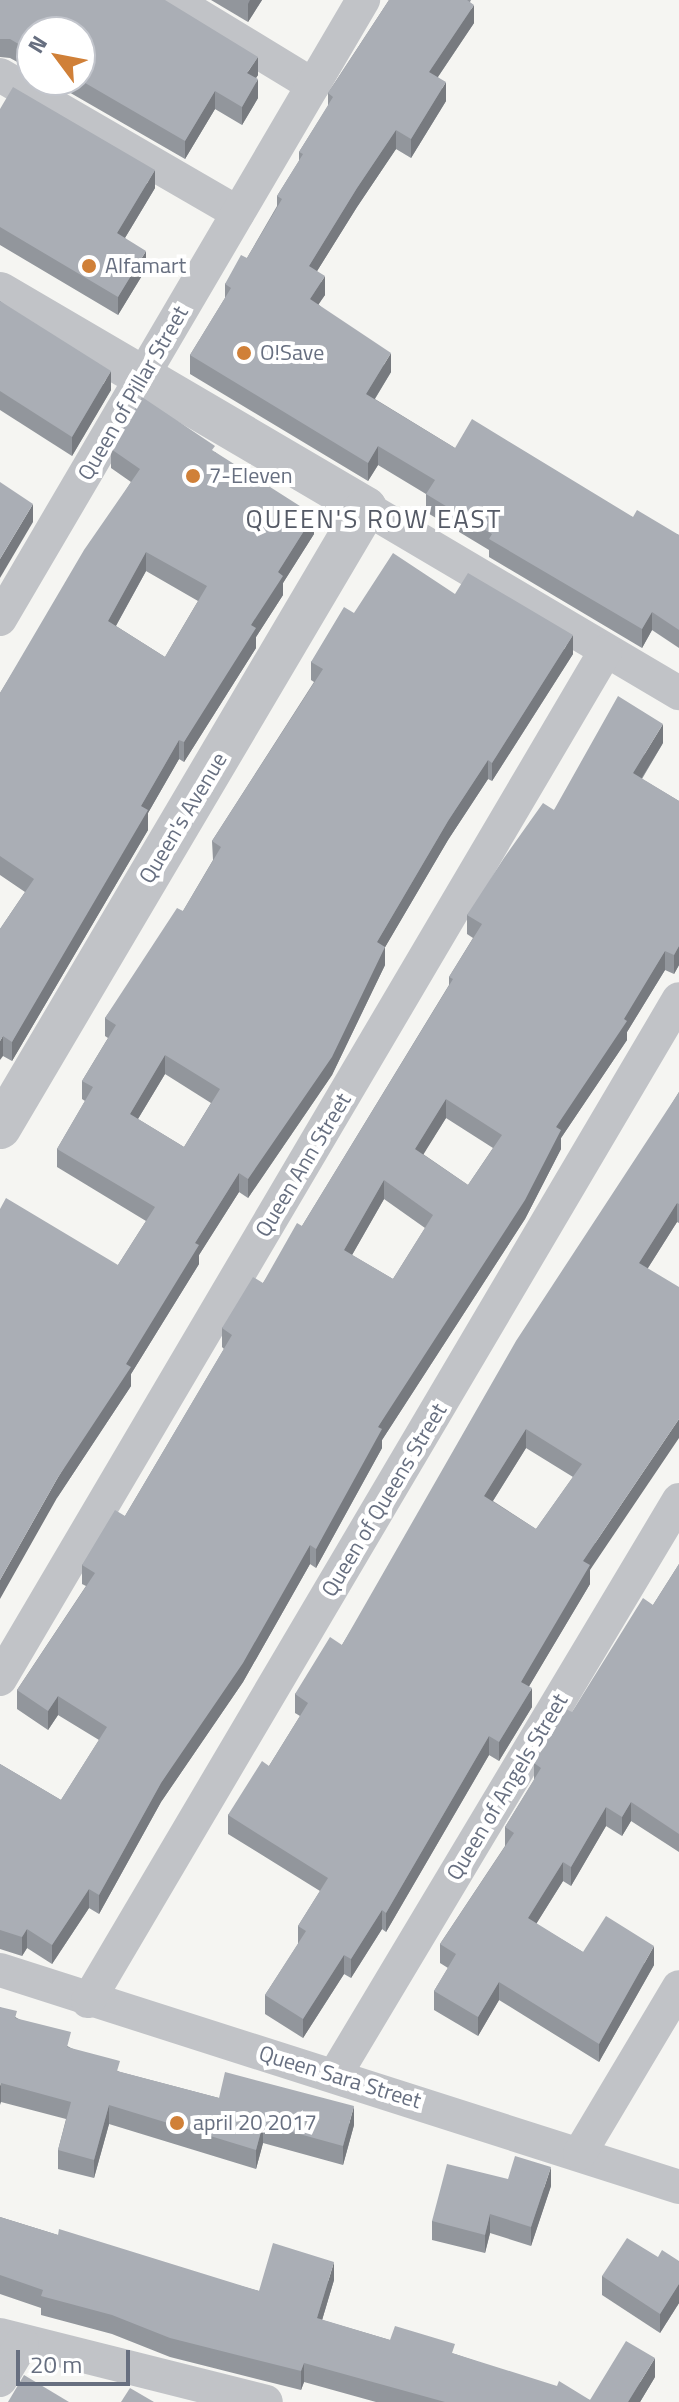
<!DOCTYPE html>
<style>
body{margin:0}
#map{position:relative;width:679px;height:2402px;overflow:hidden;background:#f5f5f2;font-family:"Titillium Web",sans-serif}
div>[style]{position:absolute}
[style*='--x']{left:calc(var(--x)*1px);top:calc(var(--y)*1px);width:calc(var(--w)*1px);rotate:calc(var(--a)*1deg)}
.minor>*{height:34px;margin:-17px;padding:0 17px;transform-origin:17px;border-radius:17px;background:#c1c3c7}
.tertiary>*{height:42px;margin:-21px;padding:0 21px;transform-origin:21px;border-radius:21px;background:#c1c3c7}
.wall>*{inset:0;background:#92969c}
.shaded-wall>*{inset:0;background:#777a7f}
.building>*{inset:0;background:#aaaeb5}
.dots>*{width:22px;height:22px;translate:-50% -50%;box-sizing:border-box;border:4px solid #fff;border-radius:50%}
span{translate:-50% -50%;white-space:nowrap;text-align:center;line-height:1.15;-webkit-text-stroke:8px #fff;paint-order:stroke}
.poi-label{font-size:22px;color:#676f80}
.left{translate:0 -50%;text-align:left}
.street-label{font-size:22px;color:#676f80}
.quarter-label{font-size:26px;color:#555a66;letter-spacing:2px}
.north{position:absolute;left:16px;top:16px;width:80px;height:80px;box-sizing:border-box;background:#fff;border:2px solid #c2c5cc;border-radius:50%;rotate:302deg;font-size:22px;font-weight:700;line-height:32px;text-align:center;color:#676f80}
.north::after{content:'';display:block;margin:auto;width:28px;height:36px;background:#d08038;clip-path:polygon(50% 0,100% 100%,50% 72%,0 100%)}
.scale{position:absolute;left:16px;top:2350px;width:114px;height:36px;box-sizing:border-box;border:4px solid #676f80;border-top:0;padding-left:10px;font-size:24px;line-height:28px;white-space:nowrap;color:#676f80;-webkit-text-stroke:6px #fff;paint-order:stroke}
</style>
<div id="map">
<div class="minor">
<i style="--x:173;--y:0;--w:164;--a:31.3"></i>
<i style="--x:0;--y:75;--w:275;--a:30.1"></i>
<i style="--x:366;--y:508;--w:364;--a:30.6"></i>
<i style="--x:0;--y:619;--w:718;--a:-59.61"></i>
<i style="--x:0;--y:1679;--w:1192;--a:-59.5"></i>
<i style="--x:0;--y:1970;--w:713;--a:17.72"></i>
<i style="--x:88;--y:2001;--w:1163;--a:-59.47"></i>
<i style="--x:335;--y:2075;--w:670;--a:-59.11"></i>
<i style="--x:580;--y:2153;--w:193;--a:-59.2"></i>
<i style="--x:0;--y:2335;--w:274;--a:14.1"></i>
<i style="--x:0;--y:2380;--w:43;--a:-59.3"></i>
</div>
<div class="tertiary">
<i style="--x:0;--y:293;--w:424;--a:30.4"></i>
<i style="--x:366;--y:508;--w:720;--a:120.55"></i>
</div>
<div class="wall">
<i style="clip-path:polygon(0 0,258px 75px,256px 78px,258px 98px,242px 125px,215px 109px,185px 159px,48px 80px,80px 80px,32px 32px,32px 70px,10px 58px,0 57px)"></i>
<i style="clip-path:polygon(211px 0,262px 0,248px 22px)"></i>
<i style="clip-path:polygon(389px 0,471px 0,470px 2px,474px 23px,438px 77px,446px 101px,411px 158px,396px 149px,357px 207px,317px 271px,325px 295px,318px 304px,391px 372px,375px 399px,455px 448px,679px 535px,679px 648px,652px 630px,642px 648px,489px 557px,489px 550px,426px 512px,426px 494px,378px 465px,368px 481px,190px 374px,190px 355px,225px 298px,225px 284px,247px 258px,277px 206px,277px 196px,299px 161px,299px 152px,328px 106px,328px 93px)"></i>
<i style="clip-path:polygon(0 109px,155px 188px,125px 238px,146px 269px,118px 315px,0 245px)"></i>
<i style="clip-path:polygon(0 301px,111px 390px,72px 456px,0 410px)"></i>
<i style="clip-path:polygon(evenodd,111px 449px,215px 452px,314px 534px,283px 583px,283px 595px,256px 637px,256px 648px,184px 762px,179px 759px,148px 813px,148px 830px,12px 1061px,3px 1056px,0 929px,25px 892px,0 875px,0 693px,131px 482px,111px 468px,111px 449px,146px 571px,198px 601px,165px 657px,116px 626px,146px 571px)"></i>
<i style="clip-path:polygon(evenodd,455px 594px,573px 654px,492px 781px,488px 779px,448px 840px,385px 947px,385px 965px,332px 1075px,248px 1198px,239px 1192px,199px 1255px,199px 1264px,131px 1374px,131px 1386px,57px 1498px,118px 1265px,146px 1221px,57px 1167px,57px 1149px,85px 1101px,82px 1099px,82px 1081px,108px 1038px,105px 1036px,105px 1018px,183px 911px,213px 860px,212px 841px,314px 682px,311px 680px,311px 662px,354px 613px,455px 594px,165px 1074px,211px 1103px,184px 1147px,138px 1119px,165px 1074px)"></i>
<i style="clip-path:polygon(evenodd,663px 743px,642px 779px,679px 801px,679px 965px,674px 974px,665px 970px,627px 1032px,627px 1040px,561px 1138px,561px 1149px,525px 1219px,382px 1440px,382px 1448px,316px 1568px,310px 1564px,243px 1682px,161px 1802px,99px 1914px,89px 1908px,52px 1964px,27px 1948px,22px 1956px,0 1949px,0 1764px,61px 1800px,99px 1740px,58px 1715px,48px 1730px,17px 1709px,17px 1690px,86px 1586px,82px 1584px,82px 1565px,125px 1516px,224px 1349px,222px 1347px,222px 1328px,263px 1283px,302px 1226px,449px 985px,449px 977px,473px 938px,467px 934px,467px 915px,554px 810px,663px 743px,446px 1118px,493px 1148px,468px 1185px,423px 1154px,446px 1118px,663px 743px,384px 1199px,425px 1228px,393px 1279px,352px 1255px,384px 1199px)"></i>
<i style="clip-path:polygon(evenodd,679px 1092px,679px 1223px,677px 1222px,648px 1268px,590px 1570px,590px 1584px,529px 1686px,532px 1707px,499px 1761px,489px 1755px,386px 1932px,382px 1929px,351px 1978px,344px 1974px,303px 2038px,265px 2014px,265px 1995px,298px 1944px,298px 1926px,320px 1891px,228px 1834px,228px 1815px,269px 1766px,300px 1716px,295px 1713px,295px 1694px,342px 1645px,679px 1092px,526px 1448px,573px 1477px,536px 1529px,493px 1501px,526px 1448px)"></i>
<i style="clip-path:polygon(679px 1564px,679px 1852px,631px 1821px,622px 1836px,606px 1826px,571px 1886px,563px 1881px,536px 1924px,583px 1952px,654px 1965px,599px 2062px,499px 2000px,478px 2036px,434px 2010px,434px 1991px,448px 1968px,440px 1963px,440px 1944px,505px 1846px,505px 1827px,534px 1780px,534px 1763px,653px 1605px)"></i>
<i style="clip-path:polygon(0 2007px,17px 2018px,71px 2048px,120px 2072px,219px 2098px,354px 2125px,343px 2165px,263px 2143px,256px 2169px,109px 2124px,94px 2178px,58px 2169px,58px 2150px,66px 2119px,1px 2102px)"></i>
<i style="clip-path:polygon(551px 2186px,531px 2246px,490px 2233px,485px 2253px,432px 2240px,432px 2221px)"></i>
<i style="clip-path:polygon(0 2217px,58px 2235px,259px 2291px,334px 2280px,322px 2320px,390px 2340px,455px 2354px,590px 2400px,655px 2377px,640px 2402px,376px 2402px,304px 2382px,301px 2390px,170px 2357px,112px 2334px,41px 2315px,41px 2308px,0 2294px)"></i>
<i style="clip-path:polygon(679px 2261px,679px 2303px,660px 2333px,602px 2295px,602px 2276px)"></i>
</div>
<div class="shaded-wall">
<i style="clip-path:polygon(250px 0,262px 0,248px 22px,248px 4px)"></i>
<i style="clip-path:polygon(474px 5px,474px 23px,429px 90px,429px 72px)"></i>
<i style="clip-path:polygon(258px 57px,258px 75px,247px 91px,247px 73px)"></i>
<i style="clip-path:polygon(258px 79px,258px 98px,242px 125px,242px 107px)"></i>
<i style="clip-path:polygon(446px 82px,446px 101px,411px 158px,411px 139px)"></i>
<i style="clip-path:polygon(215px 91px,215px 109px,185px 159px,185px 141px)"></i>
<i style="clip-path:polygon(396px 130px,396px 149px,357px 207px,309px 284px,309px 266px,357px 188px)"></i>
<i style="clip-path:polygon(155px 170px,155px 188px,117px 251px,117px 233px)"></i>
<i style="clip-path:polygon(146px 251px,146px 269px,118px 315px,118px 297px)"></i>
<i style="clip-path:polygon(325px 276px,325px 295px,310px 317px,310px 299px)"></i>
<i style="clip-path:polygon(391px 353px,391px 372px,366px 413px,366px 394px)"></i>
<i style="clip-path:polygon(111px 371px,111px 390px,72px 456px,72px 437px)"></i>
<i style="clip-path:polygon(378px 446px,378px 465px,368px 481px,368px 463px)"></i>
<i style="clip-path:polygon(33px 504px,33px 522px,0 578px,0 559px)"></i>
<i style="clip-path:polygon(314px 515px,314px 534px,283px 583px,283px 595px,256px 637px,256px 648px,184px 762px,184px 742px,251px 625px,278px 572px)"></i>
<i style="clip-path:polygon(146px 552px,146px 571px,108px 640px,108px 621px)"></i>
<i style="clip-path:polygon(652px 612px,652px 630px,642px 648px,642px 629px)"></i>
<i style="clip-path:polygon(573px 635px,573px 654px,492px 781px,492px 763px)"></i>
<i style="clip-path:polygon(663px 724px,663px 743px,633px 792px,633px 773px)"></i>
<i style="clip-path:polygon(179px 740px,179px 759px,148px 813px,148px 830px,12px 1061px,12px 1042px,141px 806px)"></i>
<i style="clip-path:polygon(488px 760px,488px 779px,448px 840px,377px 961px,377px 942px,448px 821px)"></i>
<i style="clip-path:polygon(679px 946px,679px 965px,674px 974px,674px 955px)"></i>
<i style="clip-path:polygon(385px 947px,385px 965px,332px 1075px,248px 1198px,248px 1179px)"></i>
<i style="clip-path:polygon(665px 951px,665px 970px,627px 1032px,627px 1040px,561px 1138px,561px 1149px,525px 1219px,382px 1440px,382px 1448px,316px 1568px,316px 1549px,378px 1427px,556px 1127px)"></i>
<i style="clip-path:polygon(3px 1036px,3px 1056px,0 1060px,0 1041px)"></i>
<i style="clip-path:polygon(165px 1055px,165px 1074px,130px 1132px,130px 1114px)"></i>
<i style="clip-path:polygon(446px 1099px,446px 1118px,415px 1168px,415px 1149px)"></i>
<i style="clip-path:polygon(239px 1173px,239px 1192px,199px 1255px,199px 1264px,131px 1374px,131px 1386px,57px 1498px,0 1599px,0 1580px,57px 1479px,126px 1364px,195px 1243px)"></i>
<i style="clip-path:polygon(384px 1180px,384px 1199px,344px 1269px,344px 1250px)"></i>
<i style="clip-path:polygon(677px 1203px,677px 1222px,639px 1282px,639px 1263px)"></i>
<i style="clip-path:polygon(679px 1419px,679px 1438px,590px 1570px,590px 1584px,521px 1700px,521px 1682px,583px 1561px)"></i>
<i style="clip-path:polygon(526px 1429px,526px 1448px,484px 1515px,484px 1496px)"></i>
<i style="clip-path:polygon(310px 1545px,310px 1564px,243px 1682px,161px 1802px,99px 1914px,99px 1895px,161px 1783px)"></i>
<i style="clip-path:polygon(532px 1688px,532px 1707px,499px 1761px,499px 1742px)"></i>
<i style="clip-path:polygon(58px 1696px,58px 1715px,48px 1730px,48px 1711px)"></i>
<i style="clip-path:polygon(489px 1736px,489px 1755px,386px 1932px,386px 1913px)"></i>
<i style="clip-path:polygon(631px 1802px,631px 1821px,622px 1836px,622px 1817px)"></i>
<i style="clip-path:polygon(606px 1807px,606px 1826px,571px 1886px,571px 1867px)"></i>
<i style="clip-path:polygon(563px 1862px,563px 1881px,528px 1937px,528px 1918px)"></i>
<i style="clip-path:polygon(89px 1889px,89px 1908px,52px 1964px,52px 1945px)"></i>
<i style="clip-path:polygon(382px 1910px,382px 1929px,351px 1978px,351px 1959px)"></i>
<i style="clip-path:polygon(27px 1929px,27px 1948px,22px 1956px,22px 1937px)"></i>
<i style="clip-path:polygon(654px 1946px,654px 1965px,599px 2062px,599px 2044px)"></i>
<i style="clip-path:polygon(344px 1955px,344px 1974px,303px 2038px,303px 2019px)"></i>
<i style="clip-path:polygon(499px 1982px,499px 2000px,478px 2036px,478px 2017px)"></i>
<i style="clip-path:polygon(1px 2083px,1px 2102px,0 2105px,0 2086px)"></i>
<i style="clip-path:polygon(109px 2105px,109px 2124px,94px 2178px,94px 2160px)"></i>
<i style="clip-path:polygon(354px 2106px,354px 2125px,343px 2165px,343px 2146px)"></i>
<i style="clip-path:polygon(263px 2124px,263px 2143px,256px 2169px,256px 2150px)"></i>
<i style="clip-path:polygon(551px 2167px,551px 2186px,531px 2246px,531px 2227px)"></i>
<i style="clip-path:polygon(490px 2214px,490px 2233px,485px 2253px,485px 2235px)"></i>
<i style="clip-path:polygon(334px 2262px,334px 2280px,317px 2337px,317px 2318px)"></i>
<i style="clip-path:polygon(679px 2284px,679px 2303px,660px 2333px,660px 2314px)"></i>
<i style="clip-path:polygon(655px 2358px,655px 2377px,640px 2402px,628px 2402px)"></i>
<i style="clip-path:polygon(304px 2363px,304px 2382px,301px 2390px,301px 2371px)"></i>
</div>
<div class="building">
<i style="clip-path:polygon(0 0,165px 0,258px 57px,247px 73px,258px 79px,242px 107px,215px 91px,185px 141px,80px 80px,80px 32px,32px 32px,32px 52px,10px 39px,0 39px)"></i>
<i style="clip-path:polygon(389px 0,467px 0,474px 5px,429px 72px,446px 82px,411px 139px,396px 130px,357px 188px,309px 266px,325px 276px,310px 299px,391px 353px,366px 394px,455px 448px,472px 419px,633px 517px,637px 510px,679px 535px,679px 630px,652px 612px,642px 629px,489px 539px,492px 534px,426px 494px,435px 480px,378px 446px,368px 463px,190px 355px,231px 288px,225px 284px,241px 255px,247px 258px,282px 199px,277px 196px,303px 154px,299px 152px,333px 97px,328px 93px)"></i>
<i style="clip-path:polygon(13px 87px,155px 170px,117px 233px,146px 251px,118px 297px,0 227px,0 109px)"></i>
<i style="clip-path:polygon(0 301px,111px 371px,72px 437px,0 391px)"></i>
<i style="clip-path:polygon(evenodd,142px 397px,215px 446px,212px 450px,314px 515px,278px 572px,283px 576px,251px 625px,256px 628px,184px 742px,179px 740px,141px 806px,148px 810px,12px 1042px,3px 1036px,0 1041px,0 929px,34px 879px,0 856px,0 693px,84px 550px,140px 469px,111px 449px,142px 397px,146px 552px,207px 586px,165px 657px,108px 621px,146px 552px)"></i>
<i style="clip-path:polygon(0 482px,33px 504px,0 559px)"></i>
<i style="clip-path:polygon(evenodd,393px 553px,455px 594px,468px 573px,573px 635px,492px 763px,488px 760px,448px 821px,377px 942px,385px 947px,332px 1057px,248px 1179px,239px 1173px,195px 1243px,199px 1245px,126px 1364px,131px 1367px,57px 1479px,0 1580px,0 1209px,6px 1198px,118px 1265px,155px 1207px,57px 1149px,93px 1087px,82px 1081px,116px 1025px,105px 1018px,177px 908px,183px 911px,221px 847px,212px 841px,323px 669px,311px 662px,344px 607px,354px 613px,393px 553px,165px 1055px,220px 1089px,184px 1147px,130px 1114px,165px 1055px)"></i>
<i style="clip-path:polygon(evenodd,618px 696px,663px 724px,633px 773px,679px 801px,679px 946px,674px 955px,665px 951px,624px 1019px,627px 1021px,556px 1127px,561px 1130px,525px 1200px,378px 1427px,382px 1429px,316px 1549px,310px 1545px,243px 1663px,161px 1783px,99px 1895px,89px 1889px,52px 1945px,27px 1929px,22px 1937px,0 1930px,0 1764px,61px 1800px,107px 1727px,58px 1696px,48px 1711px,17px 1690px,95px 1573px,82px 1565px,115px 1510px,125px 1516px,232px 1335px,222px 1328px,253px 1277px,263px 1283px,297px 1223px,302px 1226px,453px 979px,449px 977px,482px 924px,467px 915px,504px 858px,543px 803px,554px 810px,618px 696px,446px 1099px,502px 1135px,468px 1185px,415px 1149px,446px 1099px,618px 696px,384px 1180px,433px 1215px,393px 1279px,344px 1250px,384px 1180px)"></i>
<i style="clip-path:polygon(evenodd,679px 1092px,679px 1204px,677px 1203px,639px 1263px,679px 1287px,679px 1419px,583px 1561px,590px 1565px,521px 1682px,532px 1688px,499px 1742px,489px 1736px,386px 1913px,382px 1910px,351px 1959px,344px 1955px,303px 2019px,265px 1995px,306px 1931px,298px 1926px,328px 1878px,228px 1815px,262px 1761px,269px 1766px,308px 1703px,295px 1694px,330px 1637px,342px 1645px,516px 1341px,679px 1092px,526px 1429px,582px 1464px,536px 1529px,484px 1496px,526px 1429px)"></i>
<i style="clip-path:polygon(679px 1564px,679px 1834px,631px 1802px,622px 1817px,606px 1807px,571px 1867px,563px 1862px,528px 1918px,583px 1952px,606px 1916px,654px 1946px,599px 2044px,499px 1982px,478px 2017px,434px 1991px,456px 1954px,440px 1944px,514px 1833px,505px 1827px,541px 1768px,534px 1763px,566px 1709px,572px 1712px,643px 1598px,653px 1605px)"></i>
<i style="clip-path:polygon(0 2007px,17px 2011px,15px 2018px,71px 2032px,67px 2047px,120px 2061px,117px 2071px,219px 2098px,225px 2072px,354px 2106px,343px 2146px,263px 2124px,256px 2150px,109px 2105px,94px 2160px,58px 2150px,71px 2102px,1px 2083px,0 2086px)"></i>
<i style="clip-path:polygon(515px 2156px,551px 2167px,531px 2227px,490px 2214px,485px 2235px,432px 2221px,447px 2164px,508px 2179px)"></i>
<i style="clip-path:polygon(0 2217px,58px 2235px,59px 2229px,259px 2291px,273px 2243px,334px 2262px,317px 2318px,390px 2340px,395px 2326px,455px 2344px,452px 2353px,557px 2386px,559px 2381px,590px 2400px,626px 2341px,655px 2358px,628px 2402px,445px 2402px,304px 2363px,301px 2371px,170px 2338px,112px 2315px,41px 2296px,43px 2290px,0 2275px)"></i>
<i style="clip-path:polygon(627px 2238px,658px 2257px,662px 2250px,679px 2261px,679px 2284px,660px 2314px,602px 2276px)"></i>
<i style="clip-path:polygon(24px 2375px,69px 2402px,8px 2402px)"></i>
<i style="clip-path:polygon(130px 2388px,154px 2402px,121px 2402px)"></i>
</div>
<div class="dots">
<i style="left:89px;top:266px;background:#d08038"></i>
<i style="left:244px;top:353px;background:#d08038"></i>
<i style="left:193px;top:476px;background:#d08038"></i>
<i style="left:177px;top:2123px;background:#d08038"></i>
</div>
<div class="poi-label">
<span class="left" style="left:105px;top:266px">Alfamart</span>
<span class="left" style="left:260px;top:353px">O!Save</span>
<span class="left" style="left:209px;top:476px">7-Eleven</span>
<span class="left" style="left:193px;top:2123px">april 20 2017</span>
</div>
<div class="street-label">
<span style="left:133px;top:393px;rotate:-60deg">Queen of Pillar Street</span>
<span style="left:183px;top:818px;rotate:-59deg">Queen's Avenue</span>
<span style="left:303px;top:1165px;rotate:-59deg">Queen Ann Street</span>
<span style="left:384px;top:1500px;rotate:-59deg">Queen of Queens Street</span>
<span style="left:507px;top:1787px;rotate:-59deg">Queen of Angels Street</span>
<span style="left:340px;top:2077px;rotate:17deg">Queen Sara Street</span>
</div>
<div class="quarter-label">
<span style="left:374px;top:519px">QUEEN'S ROW EAST</span>
</div>
<div class="north">N</div>
<div class="scale">20 m</div>
</div>
